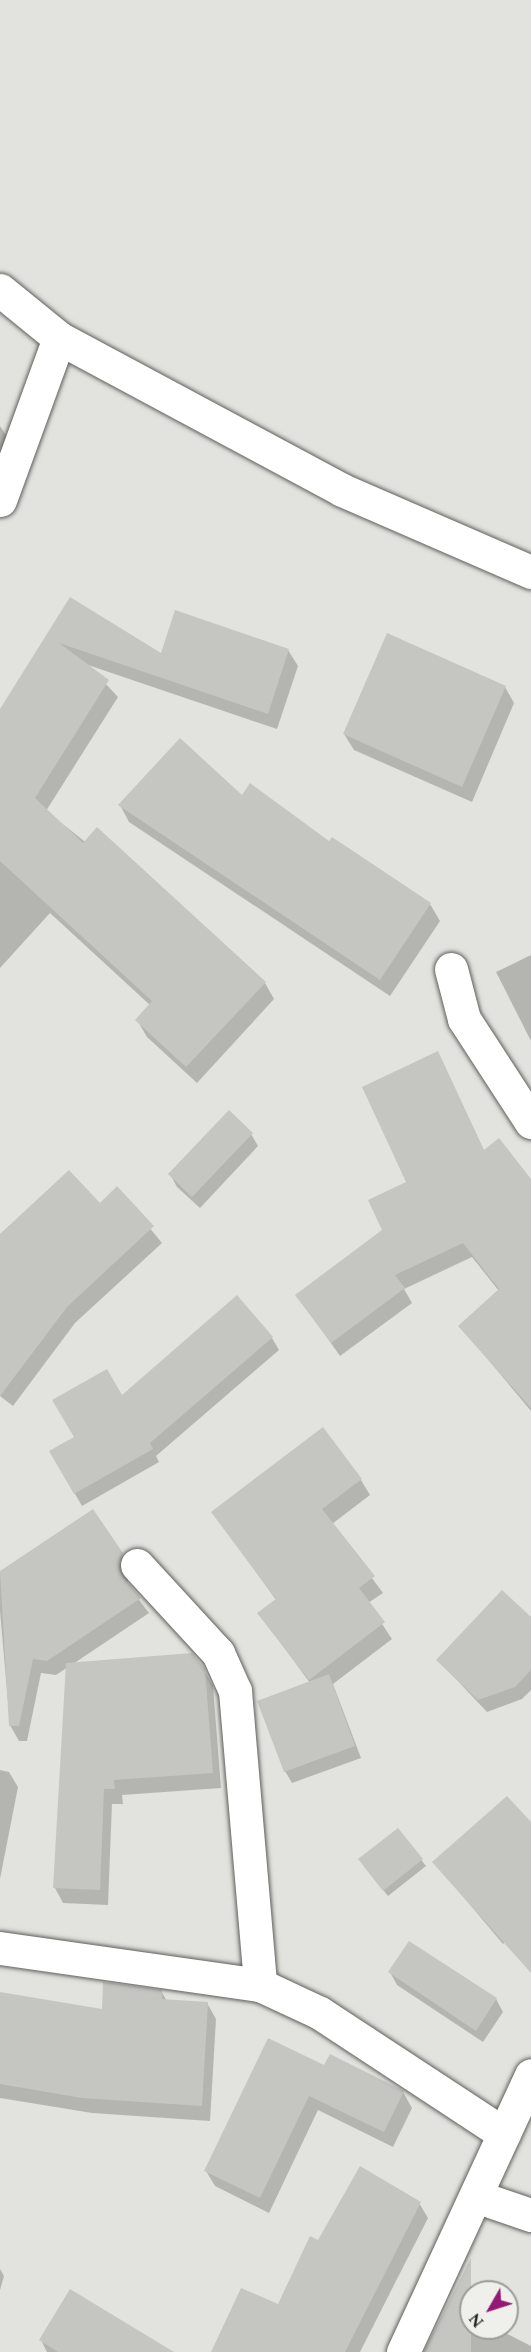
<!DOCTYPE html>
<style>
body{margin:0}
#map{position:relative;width:531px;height:2352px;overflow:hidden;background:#e2e3de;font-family:Spectral,serif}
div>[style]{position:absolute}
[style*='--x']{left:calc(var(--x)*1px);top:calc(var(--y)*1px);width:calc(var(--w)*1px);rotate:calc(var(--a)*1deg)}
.shadow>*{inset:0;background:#0003}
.building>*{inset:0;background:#c5c6c2}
.roads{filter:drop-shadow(0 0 2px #5f5f5c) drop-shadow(0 0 2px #5f5f5c)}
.minor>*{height:33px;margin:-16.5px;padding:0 16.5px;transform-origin:16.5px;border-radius:16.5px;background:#fff}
span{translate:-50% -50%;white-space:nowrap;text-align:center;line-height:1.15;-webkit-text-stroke:4.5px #eff0eb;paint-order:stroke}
.north{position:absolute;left:459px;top:2280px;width:60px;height:60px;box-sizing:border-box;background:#eff0eb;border:2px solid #9c9d99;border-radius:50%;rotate:231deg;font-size:16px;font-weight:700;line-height:24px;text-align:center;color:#1f201e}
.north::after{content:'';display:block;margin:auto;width:21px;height:27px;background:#931975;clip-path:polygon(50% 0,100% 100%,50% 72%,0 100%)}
</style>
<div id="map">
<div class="shadow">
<i style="clip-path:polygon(0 426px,14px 447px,0 485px)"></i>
<i style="clip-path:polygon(70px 599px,162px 656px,288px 650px,298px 666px,277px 729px,88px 665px,118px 697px,46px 811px,265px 983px,274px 999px,197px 1083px,147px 1037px,137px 1020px,151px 1006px,50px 913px,0 968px,0 747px)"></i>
<i style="clip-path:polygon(505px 687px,514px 703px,472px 802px,354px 750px,344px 734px)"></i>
<i style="clip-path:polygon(242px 797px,430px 904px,440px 921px,390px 996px,129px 822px,120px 805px)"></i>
<i style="clip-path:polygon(531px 955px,531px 1041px,496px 972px)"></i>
<i style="clip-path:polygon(438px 1053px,484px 1151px,531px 1181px,531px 1411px,460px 1326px,499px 1291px,472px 1257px,404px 1289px,412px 1303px,340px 1356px,297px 1295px,384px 1230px,408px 1183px)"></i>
<i style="clip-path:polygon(251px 1134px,258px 1146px,200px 1208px,177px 1187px,170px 1174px)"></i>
<i style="clip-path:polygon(117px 1188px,162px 1243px,75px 1323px,13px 1406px,0 1396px,0 1236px,99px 1205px)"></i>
<i style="clip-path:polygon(272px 1338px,279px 1350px,156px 1456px,159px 1462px,82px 1506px,51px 1452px)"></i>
<i style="clip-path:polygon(361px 1480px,370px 1495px,332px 1524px,383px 1593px,368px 1603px,392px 1639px,333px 1684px,361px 1758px,292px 1783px,285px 1771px,310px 1683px,259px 1613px,276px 1600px,213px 1512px)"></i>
<i style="clip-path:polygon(93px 1511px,131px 1569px,127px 1584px,149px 1613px,73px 1664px,204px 1670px,213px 1686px,221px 1788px,122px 1795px,123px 1804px,112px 1804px,108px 1905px,63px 1903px,55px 1888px,68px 1667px,56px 1675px,41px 1673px,27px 1741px,19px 1741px,10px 1725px,0 1611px,0 1573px)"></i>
<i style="clip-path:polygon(531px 1619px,531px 1690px,522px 1699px,487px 1712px,438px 1660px)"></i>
<i style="clip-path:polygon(0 1770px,9px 1772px,18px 1787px,0 1879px)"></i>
<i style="clip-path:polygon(531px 1825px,531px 1920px,503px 1944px,434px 1862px)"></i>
<i style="clip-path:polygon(398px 1830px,426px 1866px,388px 1896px,364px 1866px)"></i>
<i style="clip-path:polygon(390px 1972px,496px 1999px,503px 2012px,483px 2042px,397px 1985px)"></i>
<i style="clip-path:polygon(161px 1991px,167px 2001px,207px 2003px,216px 2019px,210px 2121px,92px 2113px,0 2098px,0 1993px,103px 2011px)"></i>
<i style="clip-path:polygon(324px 2067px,403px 2092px,412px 2108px,393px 2147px,318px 2110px,269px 2213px,215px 2186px,206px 2171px)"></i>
<i style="clip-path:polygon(419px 2203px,428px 2218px,360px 2352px,213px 2352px,279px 2306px,318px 2242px)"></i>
<i style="clip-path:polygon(0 2269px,4px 2276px,0 2290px)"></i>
<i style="clip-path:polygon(471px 2315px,471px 2328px,496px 2328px,531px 2346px,531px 2352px,425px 2352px)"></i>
<i style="clip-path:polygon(41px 2340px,171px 2352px,47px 2352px)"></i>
</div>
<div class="building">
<i style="clip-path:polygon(70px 597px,161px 653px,175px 610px,289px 649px,268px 714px,59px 643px,109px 680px,35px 798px,83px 843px,97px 827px,266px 982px,186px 1067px,135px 1020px,152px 1001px,0 861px,0 709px)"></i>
<i style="clip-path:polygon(387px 633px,506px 686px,462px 787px,343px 734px)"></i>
<i style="clip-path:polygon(180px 738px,242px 795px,250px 783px,329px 841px,332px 837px,431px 903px,380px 980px,118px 805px)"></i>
<i style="clip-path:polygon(438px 1051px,484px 1150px,499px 1138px,531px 1179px,531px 1408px,458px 1326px,499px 1289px,463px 1243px,395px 1275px,405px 1288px,331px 1343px,295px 1295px,382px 1230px,368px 1200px,406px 1182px,362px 1087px)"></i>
<i style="clip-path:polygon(229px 1110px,253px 1133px,192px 1197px,168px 1174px)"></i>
<i style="clip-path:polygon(69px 1170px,100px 1203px,117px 1186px,154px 1226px,67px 1307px,0 1396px,0 1234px)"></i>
<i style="clip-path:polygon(237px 1295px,273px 1337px,150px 1443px,153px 1449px,74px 1494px,49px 1451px,74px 1437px,52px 1400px,107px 1369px,122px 1395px)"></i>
<i style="clip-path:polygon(323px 1427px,362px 1479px,322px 1509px,375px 1576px,359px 1588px,385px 1622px,309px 1680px,257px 1613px,276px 1599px,211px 1512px)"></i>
<i style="clip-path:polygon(93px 1509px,123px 1553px,119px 1569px,123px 1577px,141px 1598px,47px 1661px,33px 1659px,19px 1726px,9px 1726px,0 1571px)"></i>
<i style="clip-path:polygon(502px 1590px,531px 1617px,531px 1670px,515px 1687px,478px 1700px,436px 1660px)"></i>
<i style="clip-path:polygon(192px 1653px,205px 1669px,213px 1773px,114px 1780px,115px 1789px,104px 1789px,100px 1890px,53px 1888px,66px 1663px)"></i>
<i style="clip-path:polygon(329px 1674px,355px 1746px,284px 1772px,257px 1701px)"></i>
<i style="clip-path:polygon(507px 1796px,531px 1822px,531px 1973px,432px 1862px)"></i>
<i style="clip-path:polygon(398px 1828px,423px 1859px,383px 1891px,358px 1859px)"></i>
<i style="clip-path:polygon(409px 1941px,497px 1998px,476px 2031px,388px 1972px)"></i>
<i style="clip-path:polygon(103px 1982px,162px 1990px,162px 1999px,208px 2002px,202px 2106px,82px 2098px,0 2084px,0 1992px,102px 2009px)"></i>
<i style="clip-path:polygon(268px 2038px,324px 2065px,330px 2054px,404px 2091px,384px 2132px,309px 2096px,260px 2198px,204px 2171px)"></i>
<i style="clip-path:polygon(360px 2166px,421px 2202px,345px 2352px,211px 2352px,241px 2288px,278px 2304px,310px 2236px,318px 2240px)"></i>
<i style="clip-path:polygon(471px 2258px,471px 2352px,424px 2352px,427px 2345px)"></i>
<i style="clip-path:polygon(70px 2289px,174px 2352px,58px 2352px,39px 2340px)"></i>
</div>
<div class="roads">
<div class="minor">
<i style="--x:0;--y:290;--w:76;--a:39.1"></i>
<i style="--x:59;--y:338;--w:321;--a:28.2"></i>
<i style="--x:342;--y:490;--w:206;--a:23.5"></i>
<i style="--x:0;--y:500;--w:172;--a:-70"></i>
<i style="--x:451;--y:969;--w:52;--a:75.4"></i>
<i style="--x:464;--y:1019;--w:123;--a:57"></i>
<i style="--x:137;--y:1565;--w:120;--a:47.4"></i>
<i style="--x:218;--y:1653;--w:42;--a:65.9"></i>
<i style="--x:235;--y:1691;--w:295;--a:85.1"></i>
<i style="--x:0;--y:1948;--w:263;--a:8.1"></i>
<i style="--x:260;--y:1985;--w:66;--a:25"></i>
<i style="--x:320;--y:2013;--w:220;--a:33.3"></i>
<i style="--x:478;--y:2197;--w:56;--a:18.8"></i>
<i style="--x:403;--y:2352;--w:305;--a:-65.2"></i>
</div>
</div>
<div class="north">N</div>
</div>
